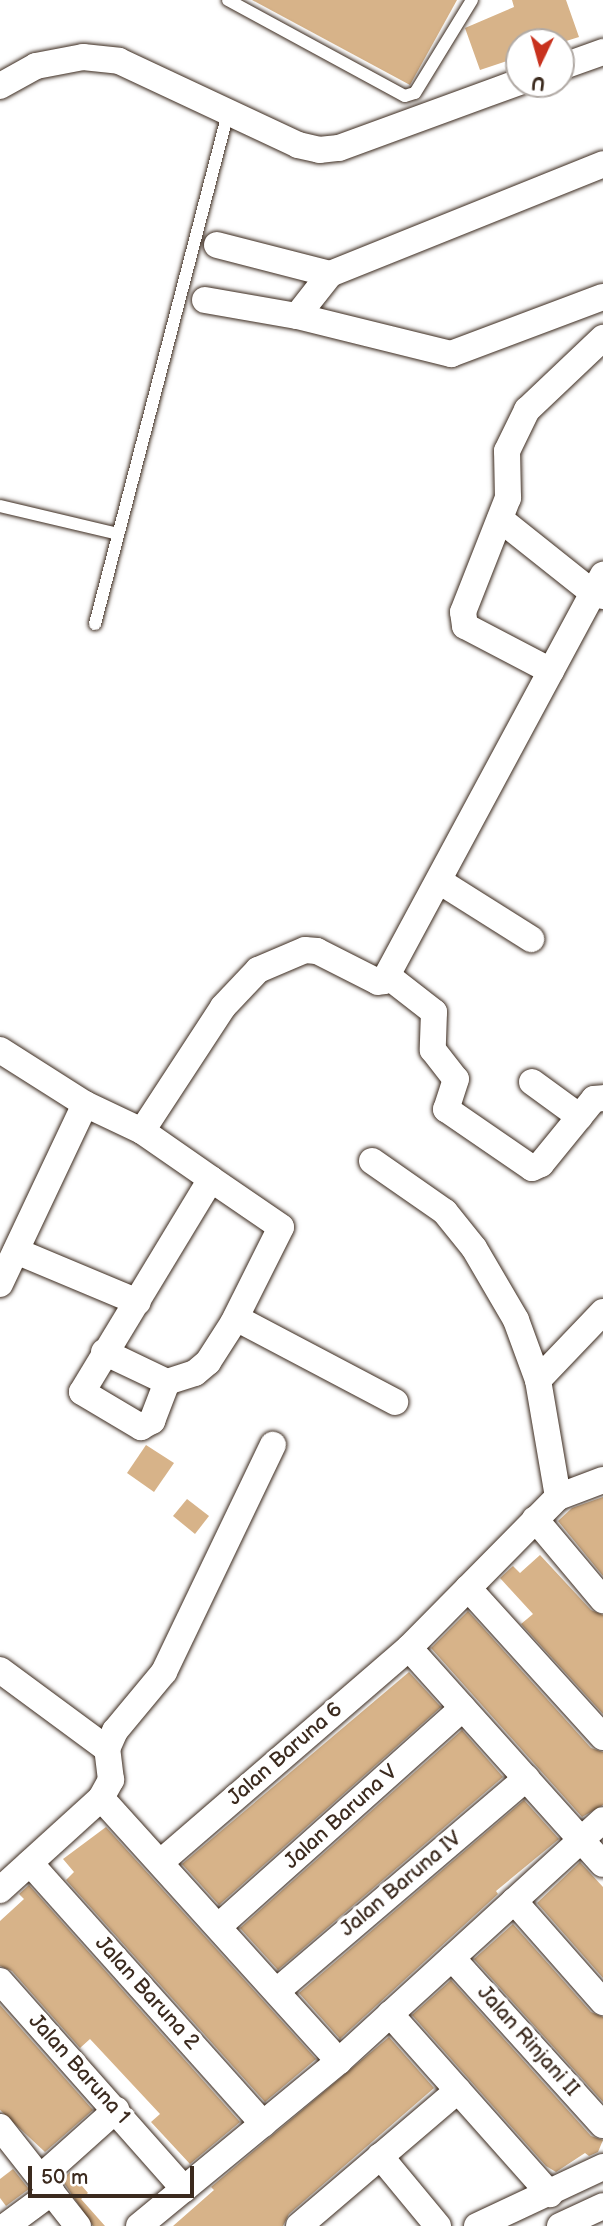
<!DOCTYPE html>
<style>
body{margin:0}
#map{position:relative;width:603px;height:2226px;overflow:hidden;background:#fff;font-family:"Balsamiq Sans",sans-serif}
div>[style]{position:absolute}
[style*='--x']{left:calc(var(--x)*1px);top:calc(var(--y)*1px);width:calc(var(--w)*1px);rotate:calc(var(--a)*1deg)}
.building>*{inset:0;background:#d7b389}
.roads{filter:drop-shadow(0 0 2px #3b2a1e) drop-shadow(0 0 2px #3b2a1e)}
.lane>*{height:12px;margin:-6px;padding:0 6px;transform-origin:6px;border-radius:6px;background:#fff}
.street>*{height:26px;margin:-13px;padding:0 13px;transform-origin:13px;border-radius:13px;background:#fff}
span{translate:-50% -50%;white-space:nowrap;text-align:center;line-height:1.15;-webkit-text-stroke:7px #fff;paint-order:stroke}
.street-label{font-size:21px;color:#3b2a1e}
.north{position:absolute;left:505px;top:28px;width:70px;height:70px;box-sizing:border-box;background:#fff;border:2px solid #b1aaa5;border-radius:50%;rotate:185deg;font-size:19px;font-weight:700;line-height:28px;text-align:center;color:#3b2a1e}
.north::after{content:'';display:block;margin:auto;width:24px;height:32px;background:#c8321e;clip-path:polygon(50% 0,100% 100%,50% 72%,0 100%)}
.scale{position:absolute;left:28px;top:2166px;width:166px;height:32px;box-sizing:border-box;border:4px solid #3b2a1e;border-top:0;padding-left:9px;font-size:21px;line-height:24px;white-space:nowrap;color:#3b2a1e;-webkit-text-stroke:5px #fff;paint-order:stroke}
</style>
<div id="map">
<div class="building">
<i style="clip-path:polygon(252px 0,457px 0,410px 85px)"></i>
<i style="clip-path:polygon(512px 0,566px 0,579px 37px,563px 42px,519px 42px,519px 57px,480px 70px,465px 28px,514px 7px)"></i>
<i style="clip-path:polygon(146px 1445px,174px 1463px,154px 1492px,127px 1473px)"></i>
<i style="clip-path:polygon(603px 1497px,603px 1576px,558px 1521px,572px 1508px)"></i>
<i style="clip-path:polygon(187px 1499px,209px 1516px,195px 1534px,173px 1516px)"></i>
<i style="clip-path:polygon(540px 1555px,591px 1610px,603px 1615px,603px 1714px,521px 1624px,533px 1614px,500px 1578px,513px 1566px,520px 1573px)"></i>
<i style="clip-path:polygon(468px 1611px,591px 1748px,603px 1752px,603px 1805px,582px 1817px,431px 1648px)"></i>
<i style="clip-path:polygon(409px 1672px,441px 1707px,219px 1905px,182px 1864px)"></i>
<i style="clip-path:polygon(462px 1730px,503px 1777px,278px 1970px,240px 1928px)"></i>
<i style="clip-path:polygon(524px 1800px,559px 1839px,496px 1891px,498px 1894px,340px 2039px,299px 1993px)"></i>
<i style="clip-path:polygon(106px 1827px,316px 2059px,265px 2102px,66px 1880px,74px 1872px,63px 1859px)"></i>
<i style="clip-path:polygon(580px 1862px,603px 1887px,603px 1978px,537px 1903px)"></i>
<i style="clip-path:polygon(29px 1885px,240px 2122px,190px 2164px,151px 2122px,160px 2114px,90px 2039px,80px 2048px,12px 1971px,0 1966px,0 1921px,24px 1899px,19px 1894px)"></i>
<i style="clip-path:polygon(513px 1924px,591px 2012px,603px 2017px,603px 2102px,474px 1959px)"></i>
<i style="clip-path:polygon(451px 1980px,591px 2136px,603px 2140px,598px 2152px,589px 2156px,585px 2153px,556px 2172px,546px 2166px,412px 2015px)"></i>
<i style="clip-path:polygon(0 2005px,93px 2110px,45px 2152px,0 2110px)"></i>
<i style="clip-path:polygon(389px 2037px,434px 2088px,289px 2214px,283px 2226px,173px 2226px,214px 2190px,211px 2187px)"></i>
<i style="clip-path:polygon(13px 2169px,29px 2189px,6px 2206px,0 2198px,0 2179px)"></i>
<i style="clip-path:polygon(70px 2172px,88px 2193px,81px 2199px,105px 2226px,93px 2226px,62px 2180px)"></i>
</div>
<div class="roads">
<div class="lane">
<i style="--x:228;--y:0;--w:201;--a:28.5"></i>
<i style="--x:405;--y:96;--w:10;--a:-17"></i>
<i style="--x:415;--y:93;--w:109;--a:-58.5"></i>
<i style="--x:0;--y:506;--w:121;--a:13.3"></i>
<i style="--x:95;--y:624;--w:528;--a:-75.41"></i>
</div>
<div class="street">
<i style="--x:561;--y:67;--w:45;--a:-19.7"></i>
<i style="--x:0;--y:86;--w:41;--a:-29.1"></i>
<i style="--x:36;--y:66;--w:48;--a:-10.8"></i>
<i style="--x:83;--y:57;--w:36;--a:6"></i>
<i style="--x:119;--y:61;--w:198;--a:25.1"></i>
<i style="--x:298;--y:145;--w:22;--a:13"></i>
<i style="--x:319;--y:150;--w:20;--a:-6"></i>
<i style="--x:339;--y:148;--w:192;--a:-20.1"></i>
<i style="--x:217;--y:245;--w:117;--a:14.4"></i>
<i style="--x:205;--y:300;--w:93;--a:9.9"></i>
<i style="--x:297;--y:316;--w:159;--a:13.9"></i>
<i style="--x:451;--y:354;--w:162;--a:-20.6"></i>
<i style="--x:297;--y:316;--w:53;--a:-51.8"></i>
<i style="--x:330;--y:274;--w:294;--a:-21.9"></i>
<i style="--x:500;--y:519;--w:119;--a:38.5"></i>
<i style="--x:593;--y:593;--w:21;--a:-61"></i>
<i style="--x:551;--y:671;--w:97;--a:-152.4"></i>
<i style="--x:465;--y:626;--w:14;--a:-98"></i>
<i style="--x:463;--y:612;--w:123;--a:-68.5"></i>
<i style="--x:508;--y:498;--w:47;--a:-91.2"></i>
<i style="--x:507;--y:451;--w:46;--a:-64"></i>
<i style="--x:527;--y:410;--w:105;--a:-43.5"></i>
<i style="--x:439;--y:881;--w:109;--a:32.2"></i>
<i style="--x:389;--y:977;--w:57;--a:37.9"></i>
<i style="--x:434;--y:1012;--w:38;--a:92"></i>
<i style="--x:433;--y:1050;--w:37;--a:52"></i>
<i style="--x:456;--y:1079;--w:32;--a:108"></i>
<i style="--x:446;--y:1109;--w:104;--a:34.5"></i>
<i style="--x:532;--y:1168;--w:10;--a:-24"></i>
<i style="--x:541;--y:1164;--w:84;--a:-50.8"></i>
<i style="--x:594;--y:1099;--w:9;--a:-6"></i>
<i style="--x:0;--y:1050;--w:101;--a:32.4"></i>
<i style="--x:85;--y:1104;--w:63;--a:25.3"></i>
<i style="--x:142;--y:1131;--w:148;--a:-56.8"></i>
<i style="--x:223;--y:1007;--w:51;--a:-46.6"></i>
<i style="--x:258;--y:970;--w:51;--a:-23.1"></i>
<i style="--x:305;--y:950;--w:12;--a:5"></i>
<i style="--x:317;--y:951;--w:68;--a:26.9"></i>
<i style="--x:378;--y:982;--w:6;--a:-9"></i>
<i style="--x:384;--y:981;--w:441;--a:-61.7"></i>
<i style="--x:593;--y:593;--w:10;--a:17"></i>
<i style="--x:532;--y:1082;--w:59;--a:36.1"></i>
<i style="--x:142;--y:1131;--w:84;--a:34.8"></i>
<i style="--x:211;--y:1179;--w:249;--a:121.2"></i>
<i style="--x:82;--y:1392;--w:69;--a:30.7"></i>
<i style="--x:141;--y:1427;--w:13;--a:-29"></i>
<i style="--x:152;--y:1421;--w:42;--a:-69"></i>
<i style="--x:372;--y:1161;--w:89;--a:34.9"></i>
<i style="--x:445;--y:1212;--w:46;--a:51.1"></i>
<i style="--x:474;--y:1248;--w:83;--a:59.7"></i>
<i style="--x:516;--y:1320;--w:64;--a:69.9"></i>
<i style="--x:538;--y:1380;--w:119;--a:80.3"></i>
<i style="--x:16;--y:1251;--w:132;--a:22.7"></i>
<i style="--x:0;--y:1284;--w:199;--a:-64.7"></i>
<i style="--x:236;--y:1318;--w:180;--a:27.8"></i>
<i style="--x:104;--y:1352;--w:70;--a:25.5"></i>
<i style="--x:167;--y:1382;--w:29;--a:-18"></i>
<i style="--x:195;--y:1373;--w:17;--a:-40"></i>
<i style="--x:208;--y:1362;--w:46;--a:-57.3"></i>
<i style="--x:233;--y:1323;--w:107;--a:-63.4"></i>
<i style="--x:281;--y:1227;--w:85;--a:-145.6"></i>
<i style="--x:538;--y:1380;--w:94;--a:-46.3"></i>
<i style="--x:535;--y:1519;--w:106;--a:50"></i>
<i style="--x:468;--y:1588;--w:201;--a:47.8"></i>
<i style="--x:409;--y:1648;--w:290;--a:48.1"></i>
<i style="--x:0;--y:1670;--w:133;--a:36.4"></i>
<i style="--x:101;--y:1798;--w:21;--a:-61"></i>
<i style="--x:111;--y:1780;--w:31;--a:-97"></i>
<i style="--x:107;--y:1749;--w:20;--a:-66"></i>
<i style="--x:115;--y:1731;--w:77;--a:-50.3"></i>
<i style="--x:164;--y:1672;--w:252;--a:-64.4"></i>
<i style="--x:162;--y:1861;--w:326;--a:-40.8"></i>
<i style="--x:409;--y:1648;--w:212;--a:-45.4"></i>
<i style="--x:558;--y:1497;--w:48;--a:-20.7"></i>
<i style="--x:30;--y:1863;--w:350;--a:48.2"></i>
<i style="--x:0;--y:1890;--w:137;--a:-42.3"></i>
<i style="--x:101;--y:1798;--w:355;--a:47.9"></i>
<i style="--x:514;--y:1901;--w:135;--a:48.6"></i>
<i style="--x:219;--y:1926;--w:327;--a:-41.8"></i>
<i style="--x:452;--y:1958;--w:225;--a:47.9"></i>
<i style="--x:0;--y:1981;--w:278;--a:48.5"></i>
<i style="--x:277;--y:1991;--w:328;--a:-40.5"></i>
<i style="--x:390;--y:2014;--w:241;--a:48.4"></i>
<i style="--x:0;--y:2127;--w:126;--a:51.8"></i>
<i style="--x:380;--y:2156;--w:91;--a:50.4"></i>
<i style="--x:41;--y:2177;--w:101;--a:-41.8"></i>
<i style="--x:6;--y:2226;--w:57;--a:-36.5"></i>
<i style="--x:139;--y:2226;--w:259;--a:-39.5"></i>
<i style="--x:339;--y:2061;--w:357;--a:-42.4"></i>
<i style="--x:299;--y:2226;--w:209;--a:-40.5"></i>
<i style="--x:477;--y:2226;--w:139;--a:-25.1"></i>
<i style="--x:560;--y:2226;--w:47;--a:-24.9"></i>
</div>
</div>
<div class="street-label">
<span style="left:285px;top:1754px;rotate:-41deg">Jalan Baruna 6</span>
<span style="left:341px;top:1817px;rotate:-42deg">Jalan Baruna V</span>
<span style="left:401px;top:1884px;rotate:-40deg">Jalan Baruna IV</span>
<span style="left:147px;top:1993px;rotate:48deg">Jalan Baruna 2</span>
<span style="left:528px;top:2041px;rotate:48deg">Jalan Rinjani II</span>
<span style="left:79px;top:2069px;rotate:48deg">Jalan Baruna 1</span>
</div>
<div class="north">U</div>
<div class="scale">50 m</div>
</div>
